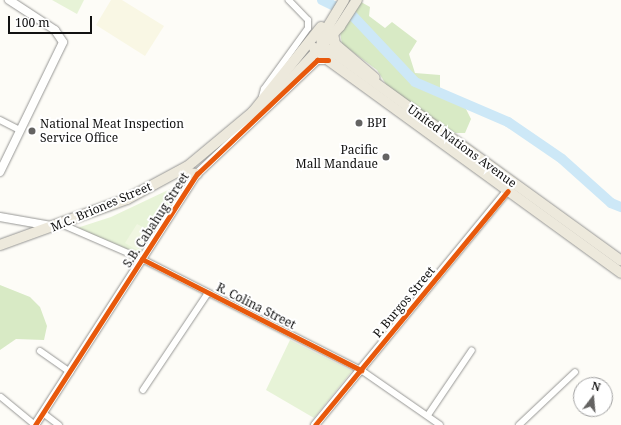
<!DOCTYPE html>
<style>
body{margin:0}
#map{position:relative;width:621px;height:425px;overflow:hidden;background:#fdfcf7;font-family:"Noto Serif",serif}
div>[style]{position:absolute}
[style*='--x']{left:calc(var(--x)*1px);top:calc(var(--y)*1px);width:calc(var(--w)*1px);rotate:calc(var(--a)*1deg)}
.farmland>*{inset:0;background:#f9f7e4}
.green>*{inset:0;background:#e7f3d7}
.forest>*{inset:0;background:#d8eac5}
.pitch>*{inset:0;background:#f0f6e1}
.river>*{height:10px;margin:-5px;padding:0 5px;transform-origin:5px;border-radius:5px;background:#cde8f7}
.roads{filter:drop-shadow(0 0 1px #979795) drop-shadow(0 0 1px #979795)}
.minor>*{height:6px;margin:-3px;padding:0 3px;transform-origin:3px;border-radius:3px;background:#fffffe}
.tertiary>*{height:8px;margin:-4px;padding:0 4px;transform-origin:4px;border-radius:4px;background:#fffffe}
.primary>*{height:10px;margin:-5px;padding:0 5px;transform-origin:5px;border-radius:5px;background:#ede9dc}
.cycleway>*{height:5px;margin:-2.5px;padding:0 2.5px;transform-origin:2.5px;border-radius:2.5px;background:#e8590c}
.dots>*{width:11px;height:11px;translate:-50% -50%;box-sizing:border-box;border:2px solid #fff;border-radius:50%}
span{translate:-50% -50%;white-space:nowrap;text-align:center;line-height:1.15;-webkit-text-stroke:4px #fff;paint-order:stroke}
.poi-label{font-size:12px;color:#111}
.left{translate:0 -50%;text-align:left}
.right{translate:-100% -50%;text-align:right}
.street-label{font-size:12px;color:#111}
.north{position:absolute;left:573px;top:377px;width:40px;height:40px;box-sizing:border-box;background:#fff;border:1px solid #a0a0a0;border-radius:50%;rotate:16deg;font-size:11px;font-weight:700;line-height:16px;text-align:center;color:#111}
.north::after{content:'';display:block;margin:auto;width:14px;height:18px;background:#646362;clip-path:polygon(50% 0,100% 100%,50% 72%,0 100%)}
.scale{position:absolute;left:8px;top:16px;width:84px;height:18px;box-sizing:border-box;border:2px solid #111;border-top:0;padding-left:5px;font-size:12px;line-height:14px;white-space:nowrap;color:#111;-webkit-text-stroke:3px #fff;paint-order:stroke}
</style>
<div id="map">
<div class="farmland">
<i style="clip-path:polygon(111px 0,122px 0,164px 26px,145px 56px,96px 25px)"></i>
</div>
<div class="green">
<i style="clip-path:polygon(52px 0,84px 0,77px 14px)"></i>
<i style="clip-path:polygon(185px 182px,139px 254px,77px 228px,111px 217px)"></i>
<i style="clip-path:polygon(290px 340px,352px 371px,314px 418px,266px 390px)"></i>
</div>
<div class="forest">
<i style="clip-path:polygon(361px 2px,370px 7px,369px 16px,385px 28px,392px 22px,417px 41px,409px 54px,415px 73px,440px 75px,440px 94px,464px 105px,471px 119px,465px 133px,454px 133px,387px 86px,377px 70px,342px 44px,340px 32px)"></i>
<i style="clip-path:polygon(0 285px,30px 297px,40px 307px,47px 326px,44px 340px,16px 339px,0 350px)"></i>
</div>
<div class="pitch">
<i style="clip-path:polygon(137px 224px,150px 231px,137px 250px,125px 243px)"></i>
</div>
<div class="river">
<i style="--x:322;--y:0;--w:32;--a:26"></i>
<i style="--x:351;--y:14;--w:93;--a:46.7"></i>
<i style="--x:415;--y:82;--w:101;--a:23.3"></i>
<i style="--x:508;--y:122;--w:65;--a:34.4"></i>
<i style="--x:562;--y:159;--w:66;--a:41.9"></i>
<i style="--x:611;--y:203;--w:11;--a:22"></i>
</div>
<div class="roads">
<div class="minor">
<i style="--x:261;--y:100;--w:11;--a:-75"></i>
<i style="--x:264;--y:89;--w:75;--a:-54.2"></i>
<i style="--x:308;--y:28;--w:8;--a:-90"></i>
<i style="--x:308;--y:20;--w:28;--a:-134"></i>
<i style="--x:0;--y:120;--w:22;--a:27"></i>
<i style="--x:61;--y:224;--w:88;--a:23.4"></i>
<i style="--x:142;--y:259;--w:246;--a:26.9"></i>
<i style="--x:361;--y:370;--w:96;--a:34.8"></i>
<i style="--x:40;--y:351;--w:37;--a:35"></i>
<i style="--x:143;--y:390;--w:117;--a:-56.2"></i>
<i style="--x:1;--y:397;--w:44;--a:39.5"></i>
<i style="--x:43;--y:413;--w:20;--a:37"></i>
<i style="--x:428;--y:415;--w:78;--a:-55.9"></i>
<i style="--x:519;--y:425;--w:77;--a:-43.4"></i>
</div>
<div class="tertiary">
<i style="--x:0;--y:172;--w:144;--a:-64.1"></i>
<i style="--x:63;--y:42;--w:14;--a:-124"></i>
<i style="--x:55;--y:30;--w:55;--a:-146.9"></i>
<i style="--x:0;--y:217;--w:52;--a:10"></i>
<i style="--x:35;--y:425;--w:299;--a:-57.2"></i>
<i style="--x:197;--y:174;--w:166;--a:-43.5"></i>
<i style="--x:317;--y:60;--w:11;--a:0"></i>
<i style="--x:315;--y:425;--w:309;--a:-50.6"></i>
</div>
<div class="primary">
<i style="--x:344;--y:0;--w:44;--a:121.2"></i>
<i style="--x:321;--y:38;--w:19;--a:81"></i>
<i style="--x:324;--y:57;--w:367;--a:36"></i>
<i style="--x:333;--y:33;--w:11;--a:80"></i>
<i style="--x:335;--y:44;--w:52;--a:40.4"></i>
<i style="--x:314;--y:48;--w:16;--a:7"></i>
<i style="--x:330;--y:50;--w:359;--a:35.9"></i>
<i style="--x:253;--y:112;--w:14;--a:-25"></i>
<i style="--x:266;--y:106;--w:109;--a:-47.2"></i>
<i style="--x:340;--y:26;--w:31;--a:-57"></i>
<i style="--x:178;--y:172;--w:19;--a:6"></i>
<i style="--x:0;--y:245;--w:135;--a:-19.9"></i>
<i style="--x:127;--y:199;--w:69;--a:-28.4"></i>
<i style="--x:188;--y:166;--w:85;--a:-39.7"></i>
<i style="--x:253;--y:112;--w:109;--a:-51.3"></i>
</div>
</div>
<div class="cycleway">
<i style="--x:142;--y:259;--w:246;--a:26.9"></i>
<i style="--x:35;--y:425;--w:299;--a:-57.2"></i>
<i style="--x:197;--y:174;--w:166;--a:-43.5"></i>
<i style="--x:317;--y:60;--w:11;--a:0"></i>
<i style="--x:315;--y:425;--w:303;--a:-50.5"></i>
</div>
<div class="dots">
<i style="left:359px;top:123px;background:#646362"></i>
<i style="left:32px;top:131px;background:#646362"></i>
<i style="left:386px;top:157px;background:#646362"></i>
</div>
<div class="poi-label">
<span class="left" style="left:367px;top:123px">BPI</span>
<span class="left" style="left:40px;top:131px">National Meat Inspection<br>Service Office</span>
<span class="right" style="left:378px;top:157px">Pacific<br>Mall Mandaue</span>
</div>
<div class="street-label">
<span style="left:462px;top:146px;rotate:36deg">United Nations Avenue</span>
<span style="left:101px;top:207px;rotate:-23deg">M.C. Briones Street</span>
<span style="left:156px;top:220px;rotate:-57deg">S.B. Cabahug Street</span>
<span style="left:404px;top:302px;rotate:-50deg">P. Burgos Street</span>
<span style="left:256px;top:306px;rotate:27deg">R. Colina Street</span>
</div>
<div class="north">N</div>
<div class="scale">100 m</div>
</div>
